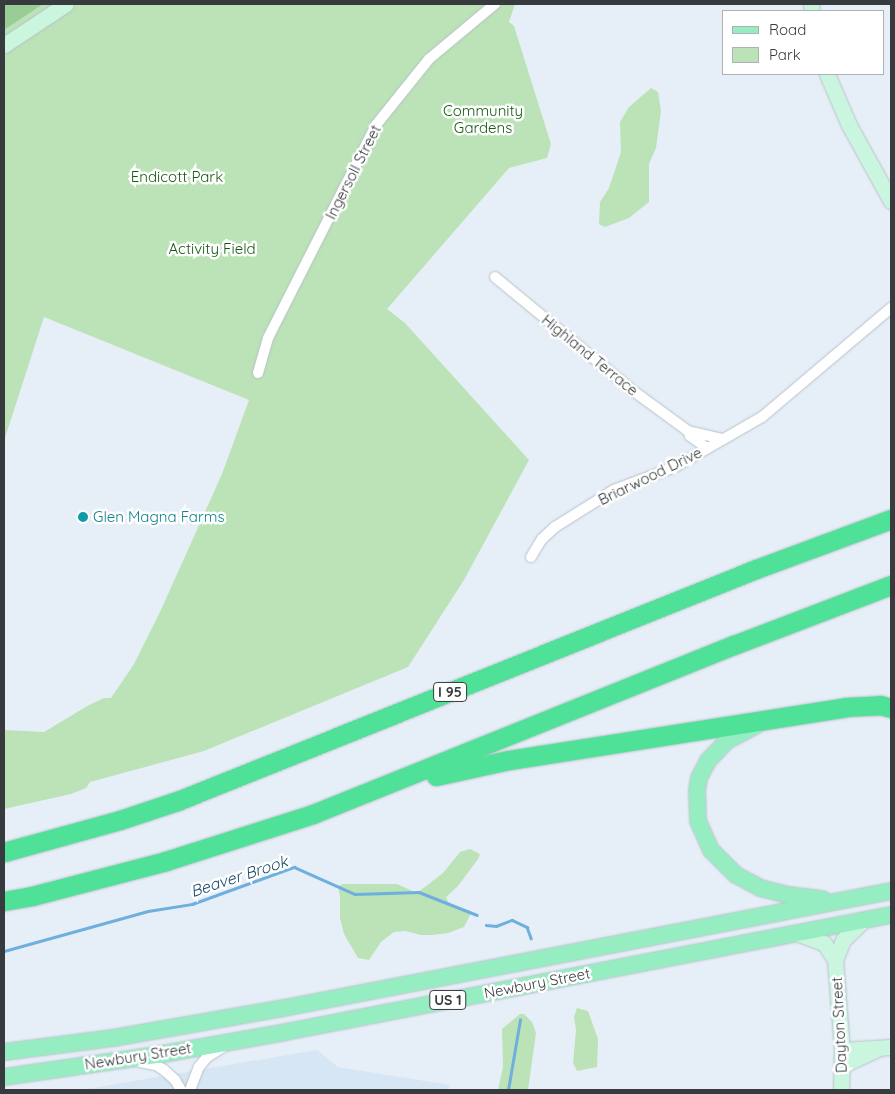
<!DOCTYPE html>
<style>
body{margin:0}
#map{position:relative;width:895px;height:1094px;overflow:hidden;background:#e6eff7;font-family:Quicksand,sans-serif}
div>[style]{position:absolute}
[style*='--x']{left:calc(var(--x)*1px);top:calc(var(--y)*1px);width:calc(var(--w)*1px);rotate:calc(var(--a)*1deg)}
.built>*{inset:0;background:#d7e6f4}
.green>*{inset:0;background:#bbe3b7}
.forest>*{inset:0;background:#9acd95}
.stream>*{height:2.5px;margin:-1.25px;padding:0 1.25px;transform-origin:1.25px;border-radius:1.25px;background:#6fafdd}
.roads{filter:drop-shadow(0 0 1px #b9c2ca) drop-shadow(0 0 1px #b9c2ca)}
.street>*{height:10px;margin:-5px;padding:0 5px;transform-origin:5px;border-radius:5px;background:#fff}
.secondary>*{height:15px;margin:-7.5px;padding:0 7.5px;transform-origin:7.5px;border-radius:7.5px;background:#caf6e0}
.primary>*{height:16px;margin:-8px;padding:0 8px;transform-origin:8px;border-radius:8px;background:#95edc1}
.highway>*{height:19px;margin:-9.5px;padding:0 9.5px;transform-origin:9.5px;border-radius:9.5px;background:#4fe197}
.dots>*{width:14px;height:14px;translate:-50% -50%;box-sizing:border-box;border:2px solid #fff;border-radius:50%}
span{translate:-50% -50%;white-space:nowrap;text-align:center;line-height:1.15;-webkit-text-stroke:5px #fff;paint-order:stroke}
.shield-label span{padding:1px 4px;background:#fff;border:1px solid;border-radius:4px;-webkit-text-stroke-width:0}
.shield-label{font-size:14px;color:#373b3e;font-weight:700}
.park-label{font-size:15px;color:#145a10}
.street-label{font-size:15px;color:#373b3e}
.culture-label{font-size:15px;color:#0d838f}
.left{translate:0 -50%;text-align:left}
.water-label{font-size:16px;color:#1c4c6c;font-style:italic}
.frame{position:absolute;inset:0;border:5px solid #373b3e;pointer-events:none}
.legend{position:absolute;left:722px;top:10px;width:162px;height:65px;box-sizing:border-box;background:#fff;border:1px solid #afb1b2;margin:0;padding:6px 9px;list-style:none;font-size:15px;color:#373b3e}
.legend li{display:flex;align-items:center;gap:10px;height:25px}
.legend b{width:25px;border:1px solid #afb1b2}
</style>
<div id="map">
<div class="built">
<i style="clip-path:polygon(317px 1050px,338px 1067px,450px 1085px,449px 1090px,81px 1090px)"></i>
</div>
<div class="green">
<i style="clip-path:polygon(4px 4px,515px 4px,509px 22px,514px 26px,551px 144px,547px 158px,509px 168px,387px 309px,405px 323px,529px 460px,464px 580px,408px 667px,204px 751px,90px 782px,86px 788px,71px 794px,4px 809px,4px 730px,44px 732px,89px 705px,104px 698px,111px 698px,134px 664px,160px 612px,222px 474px,249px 400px,44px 317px,4px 441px)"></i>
<i style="clip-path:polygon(651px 88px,658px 92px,661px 111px,656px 148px,649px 164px,649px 202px,629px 218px,605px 227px,599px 224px,600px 202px,609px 188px,621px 152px,620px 122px,629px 107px)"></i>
<i style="clip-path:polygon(470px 849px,480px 854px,478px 859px,458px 886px,446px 897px,450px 906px,471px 913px,464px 927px,448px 933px,432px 935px,421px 935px,405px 931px,394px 932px,381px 942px,369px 960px,358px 958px,344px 934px,340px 918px,340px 897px,338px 886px,343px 884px,397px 884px,417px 893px,443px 873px,460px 852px)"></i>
<i style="clip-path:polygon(577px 1008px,588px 1011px,598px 1039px,597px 1067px,577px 1071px,573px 1063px,576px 1030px,574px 1017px)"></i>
<i style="clip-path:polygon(520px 1014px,524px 1014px,532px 1022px,536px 1033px,528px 1090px,498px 1090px,503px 1067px,502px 1029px)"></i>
</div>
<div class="forest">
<i style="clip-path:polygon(4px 4px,43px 4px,4px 30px)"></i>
</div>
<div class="stream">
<i style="--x:486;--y:925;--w:10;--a:6"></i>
<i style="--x:496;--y:926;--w:17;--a:-21"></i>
<i style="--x:512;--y:920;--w:17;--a:25"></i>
<i style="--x:527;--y:927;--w:12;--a:70"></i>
<i style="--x:4;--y:951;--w:149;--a:-15.5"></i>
<i style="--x:148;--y:911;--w:45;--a:-9"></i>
<i style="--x:192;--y:904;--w:109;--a:-19.9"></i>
<i style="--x:294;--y:867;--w:67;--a:23.9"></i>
<i style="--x:355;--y:894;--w:64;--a:-1.8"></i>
<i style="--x:419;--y:892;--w:62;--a:21.6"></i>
<i style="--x:508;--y:1090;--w:71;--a:-80.3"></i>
</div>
<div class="roads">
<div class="street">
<i style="--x:495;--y:277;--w:178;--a:39.5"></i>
<i style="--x:632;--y:390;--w:69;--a:36.2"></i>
<i style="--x:688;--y:431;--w:5;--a:68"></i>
<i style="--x:690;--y:436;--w:21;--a:35"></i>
<i style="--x:258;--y:373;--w:36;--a:-74"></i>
<i style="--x:268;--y:338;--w:239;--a:-63.1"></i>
<i style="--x:376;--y:125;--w:85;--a:-51.2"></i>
<i style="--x:429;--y:59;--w:86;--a:-39.8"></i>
<i style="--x:688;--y:431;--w:36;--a:13"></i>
<i style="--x:531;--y:557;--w:21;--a:-59"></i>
<i style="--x:542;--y:539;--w:18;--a:-43"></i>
<i style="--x:555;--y:527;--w:70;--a:-32.1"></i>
<i style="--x:614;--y:490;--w:65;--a:-20.7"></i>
<i style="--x:675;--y:467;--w:100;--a:-29.9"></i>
<i style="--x:762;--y:417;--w:169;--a:-40.2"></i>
<i style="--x:140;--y:1062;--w:16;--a:11"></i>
<i style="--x:156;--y:1065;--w:9;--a:32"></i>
<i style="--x:164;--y:1070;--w:15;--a:42"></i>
<i style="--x:175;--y:1080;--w:12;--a:59"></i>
<i style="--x:190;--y:1090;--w:25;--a:-69"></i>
<i style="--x:199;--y:1067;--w:13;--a:-51"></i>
<i style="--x:207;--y:1057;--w:19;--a:-32"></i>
</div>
<div class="secondary">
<i style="--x:811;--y:4;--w:7;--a:82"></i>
<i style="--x:4;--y:45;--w:74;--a:-33.5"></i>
<i style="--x:827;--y:74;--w:56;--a:66.7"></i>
<i style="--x:849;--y:125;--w:87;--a:61.1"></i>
<i style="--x:796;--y:933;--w:30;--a:20"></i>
<i style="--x:824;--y:943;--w:20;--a:57"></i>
<i style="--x:842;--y:1050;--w:49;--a:-3.5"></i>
<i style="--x:843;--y:1065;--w:38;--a:-25"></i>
<i style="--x:841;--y:1090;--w:40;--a:-88.6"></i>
<i style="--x:842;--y:1050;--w:90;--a:-94.4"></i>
<i style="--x:835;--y:960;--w:22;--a:-68"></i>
<i style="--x:843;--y:940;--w:29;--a:-44"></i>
</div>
<div class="primary">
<i style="--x:757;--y:725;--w:34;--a:152"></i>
<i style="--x:727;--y:741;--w:28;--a:134"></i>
<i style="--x:708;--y:761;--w:19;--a:118"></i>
<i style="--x:699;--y:778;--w:13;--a:99"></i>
<i style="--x:697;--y:791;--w:30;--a:88"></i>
<i style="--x:698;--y:821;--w:32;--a:66"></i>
<i style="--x:711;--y:850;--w:35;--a:45"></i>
<i style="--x:736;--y:875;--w:27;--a:28"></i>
<i style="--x:760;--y:888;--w:29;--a:14"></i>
<i style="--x:788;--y:895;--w:35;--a:7"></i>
<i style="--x:4;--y:1052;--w:110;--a:-7.3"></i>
<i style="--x:113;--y:1038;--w:174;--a:-10"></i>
<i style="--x:284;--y:1008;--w:618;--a:-10.91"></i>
<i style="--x:4;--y:1077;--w:155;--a:-8.2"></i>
<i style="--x:157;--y:1055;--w:131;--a:-10.1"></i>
<i style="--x:286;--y:1032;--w:616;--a:-10.95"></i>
</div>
<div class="highway">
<i style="--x:436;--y:776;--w:75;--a:-12.4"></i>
<i style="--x:509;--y:760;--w:341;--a:-8.9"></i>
<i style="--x:846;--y:707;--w:34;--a:-3"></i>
<i style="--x:880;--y:705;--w:11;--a:15"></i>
<i style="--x:4;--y:852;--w:120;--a:-15.4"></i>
<i style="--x:120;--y:820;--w:63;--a:-18.4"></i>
<i style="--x:180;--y:800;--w:621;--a:-21.85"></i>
<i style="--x:756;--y:569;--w:144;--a:-20.3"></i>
<i style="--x:4;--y:901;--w:28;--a:-10"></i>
<i style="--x:32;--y:896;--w:138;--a:-14.6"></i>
<i style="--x:166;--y:861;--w:154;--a:-17.7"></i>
<i style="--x:313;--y:814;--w:454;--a:-21.9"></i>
<i style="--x:734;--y:645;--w:168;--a:-20.9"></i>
</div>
</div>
<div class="dots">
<i style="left:83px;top:517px;background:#0f9aa8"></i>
</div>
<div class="shield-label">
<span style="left:450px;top:692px">I 95</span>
<span style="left:448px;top:1000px">US 1</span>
</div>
<div class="park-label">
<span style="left:483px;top:119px">Community<br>Gardens</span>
<span style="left:177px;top:177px">Endicott Park</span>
<span style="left:212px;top:249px">Activity Field</span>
</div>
<div class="street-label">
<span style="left:353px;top:172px;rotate:-63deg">Ingersoll Street</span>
<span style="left:590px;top:355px;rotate:39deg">Highland Terrace</span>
<span style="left:650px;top:476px;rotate:-26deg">Briarwood Drive</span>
<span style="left:537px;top:983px;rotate:-11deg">Newbury Street</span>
<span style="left:839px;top:1025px;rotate:-93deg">Dayton Street</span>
<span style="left:138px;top:1056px;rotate:-9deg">Newbury Street</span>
</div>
<div class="culture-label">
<span class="left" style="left:93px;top:517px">Glen Magna Farms</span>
</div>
<div class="water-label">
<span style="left:239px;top:876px;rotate:-18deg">Beaver Brook</span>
</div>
<div class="frame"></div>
<ul class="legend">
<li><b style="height:6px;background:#95edc1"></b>Road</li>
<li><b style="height:14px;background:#bbe3b7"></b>Park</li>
</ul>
</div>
